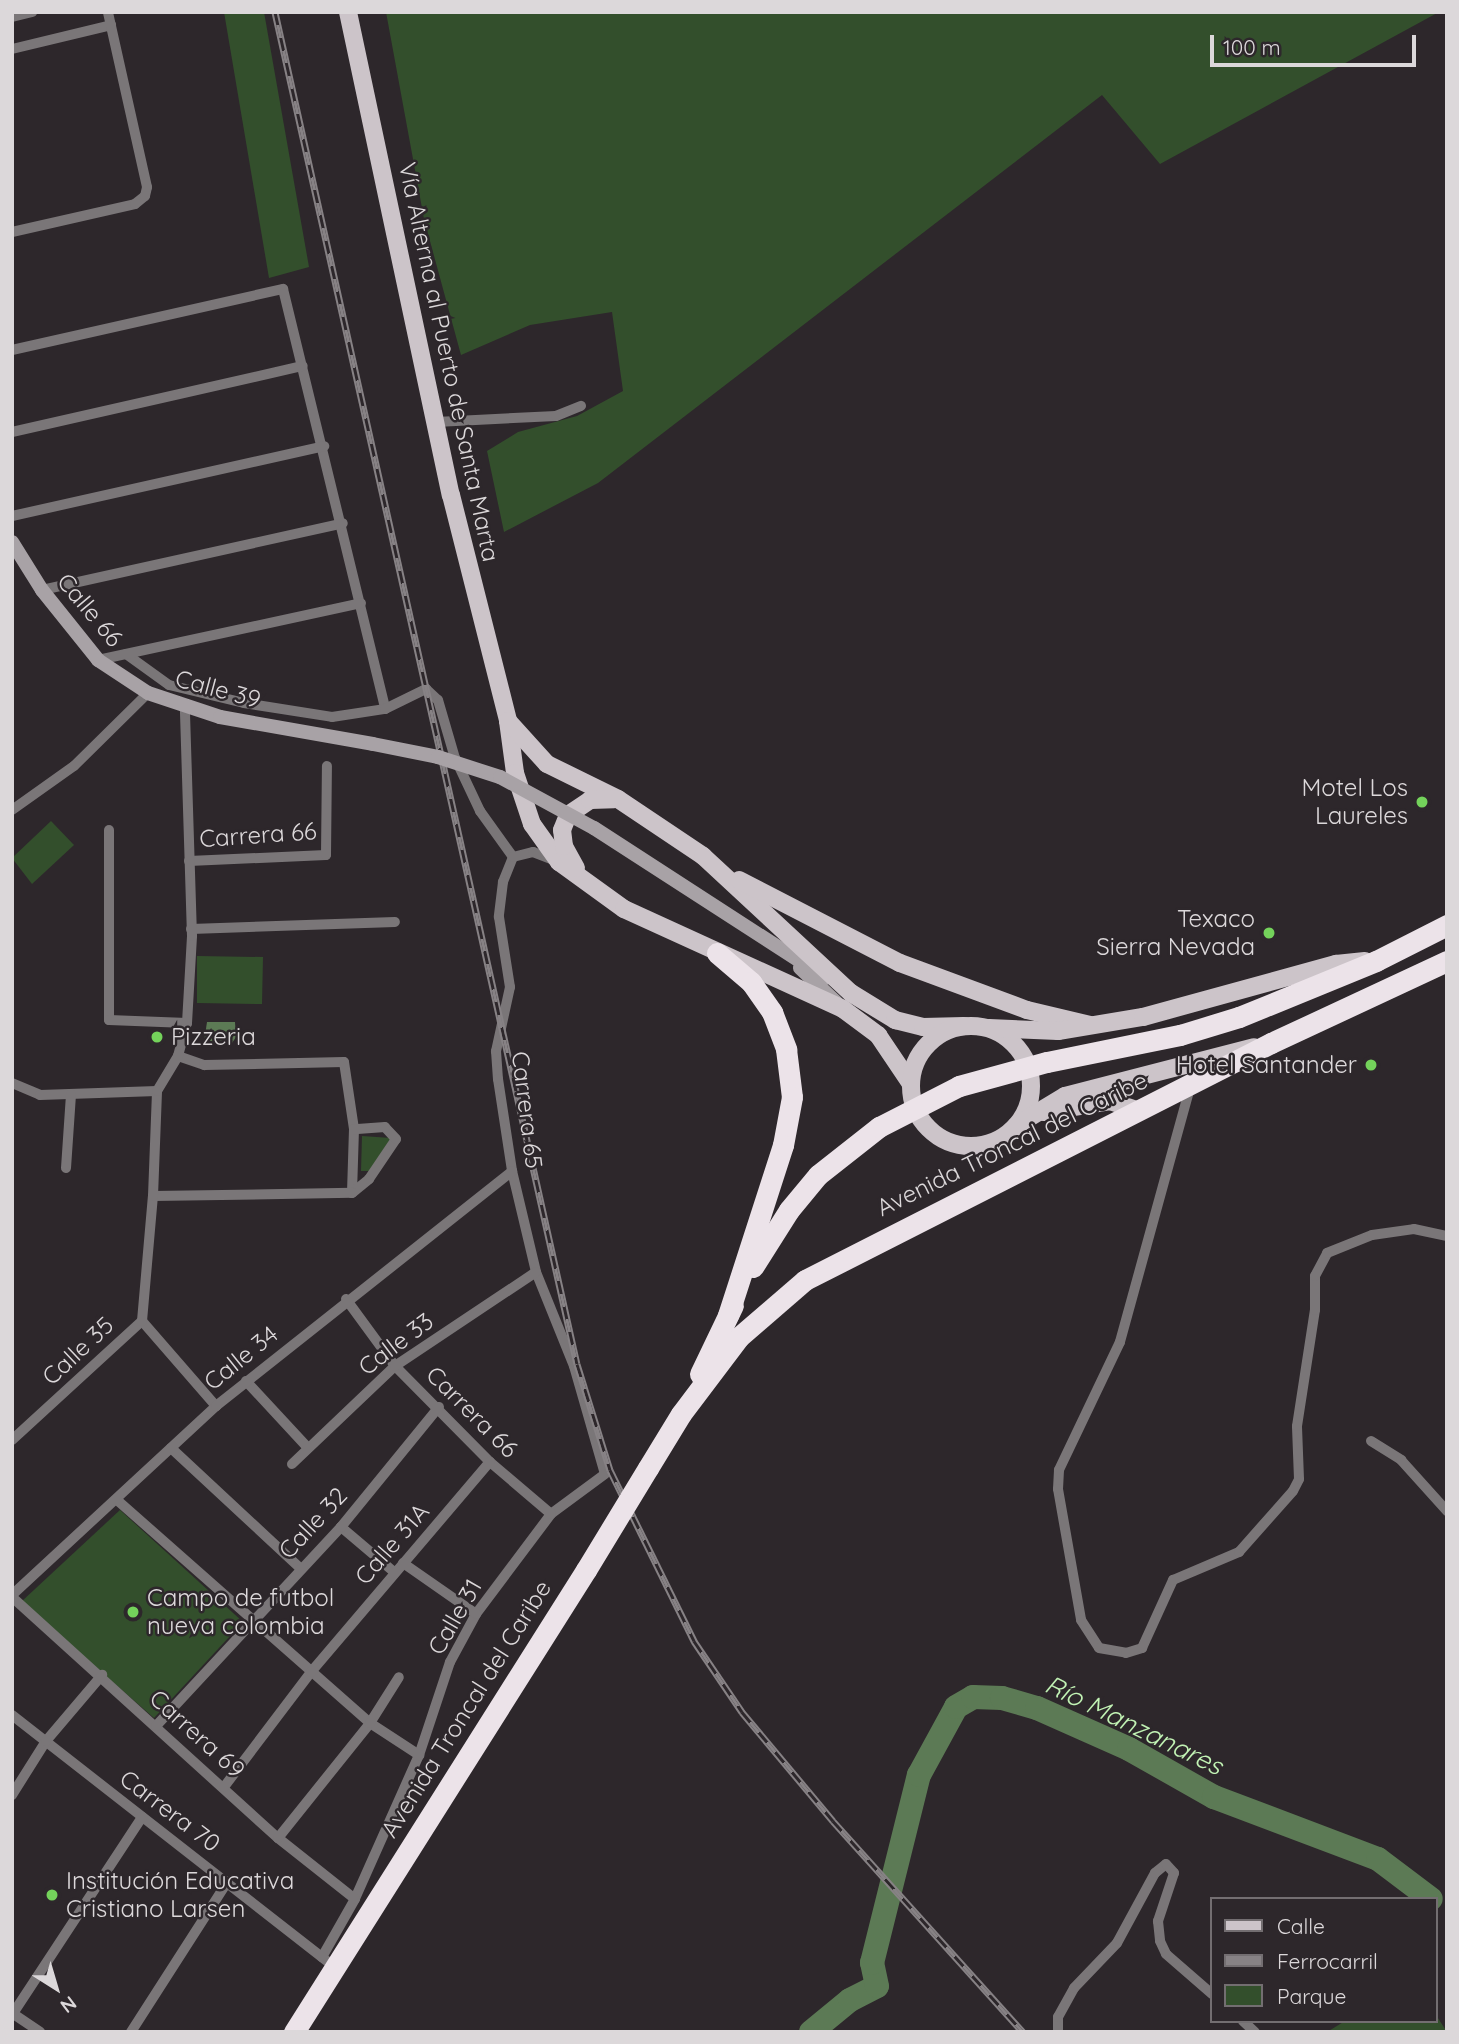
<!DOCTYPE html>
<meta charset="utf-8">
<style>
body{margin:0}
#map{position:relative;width:1459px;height:2044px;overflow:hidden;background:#2d272b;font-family:Quicksand,sans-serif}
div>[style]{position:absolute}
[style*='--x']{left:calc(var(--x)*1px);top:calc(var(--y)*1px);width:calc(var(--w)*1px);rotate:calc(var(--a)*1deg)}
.green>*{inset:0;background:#334f2c}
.water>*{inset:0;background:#5c7a55}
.river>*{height:24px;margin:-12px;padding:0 12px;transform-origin:12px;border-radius:12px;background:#5c7a55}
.street>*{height:10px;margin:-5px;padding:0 5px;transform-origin:5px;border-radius:5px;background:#7a7678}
.secondary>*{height:14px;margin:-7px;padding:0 7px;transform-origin:7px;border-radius:7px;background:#a8a2a6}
.primary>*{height:18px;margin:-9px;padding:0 9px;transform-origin:9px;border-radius:9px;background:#ccc4c9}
.primary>.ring{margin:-9px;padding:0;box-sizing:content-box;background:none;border:18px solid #ccc4c9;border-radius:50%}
.highway>*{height:21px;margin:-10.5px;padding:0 10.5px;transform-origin:10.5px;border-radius:10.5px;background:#ece3e9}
.rail>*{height:7px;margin-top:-3.5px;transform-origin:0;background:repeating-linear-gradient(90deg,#2d272b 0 13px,#878285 0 26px);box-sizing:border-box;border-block:2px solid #878285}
.secondary-bridge>*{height:14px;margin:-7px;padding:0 7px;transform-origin:7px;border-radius:7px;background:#a8a2a6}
.highway-bridge>*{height:21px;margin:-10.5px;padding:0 10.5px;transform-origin:10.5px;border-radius:10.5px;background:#ece3e9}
.dots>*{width:19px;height:19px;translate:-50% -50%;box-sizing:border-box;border:4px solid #2d272b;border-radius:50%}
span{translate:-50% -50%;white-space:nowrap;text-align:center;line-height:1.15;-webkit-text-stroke:5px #2d272b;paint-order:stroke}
.street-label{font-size:24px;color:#dcd8da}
.poi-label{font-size:24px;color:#dcd8da}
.right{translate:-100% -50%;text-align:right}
.left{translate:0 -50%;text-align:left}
.water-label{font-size:26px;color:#c2f3b5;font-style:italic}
.frame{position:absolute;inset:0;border:14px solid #dcd8da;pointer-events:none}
.legend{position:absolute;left:1210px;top:1897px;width:228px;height:126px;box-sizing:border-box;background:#2d272b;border:2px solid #736e71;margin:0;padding:9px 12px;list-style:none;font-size:21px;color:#dcd8da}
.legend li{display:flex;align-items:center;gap:14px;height:35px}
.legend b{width:35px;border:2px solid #736e71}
.north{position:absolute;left:21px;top:1953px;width:70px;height:70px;-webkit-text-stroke:5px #2d272b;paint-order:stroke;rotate:143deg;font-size:19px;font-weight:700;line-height:28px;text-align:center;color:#dcd8da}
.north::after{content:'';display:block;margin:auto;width:24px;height:32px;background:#dcd8da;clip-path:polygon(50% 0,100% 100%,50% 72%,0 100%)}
.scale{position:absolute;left:1210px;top:35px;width:206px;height:32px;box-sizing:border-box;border:4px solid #dcd8da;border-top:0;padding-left:9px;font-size:21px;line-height:24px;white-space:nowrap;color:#dcd8da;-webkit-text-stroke:5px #2d272b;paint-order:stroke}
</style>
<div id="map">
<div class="green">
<i style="clip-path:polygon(224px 12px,264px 12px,309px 267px,269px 278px)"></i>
<i style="clip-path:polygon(386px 12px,1439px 12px,1160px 164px,1102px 95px,598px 483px,504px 532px,487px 451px,518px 432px,577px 416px,623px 391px,612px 312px,530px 325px,461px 355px,424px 219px)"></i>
<i style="clip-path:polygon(51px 821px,74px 845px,32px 884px,12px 858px)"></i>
<i style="clip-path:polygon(197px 956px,263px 957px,262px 1004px,197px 1003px)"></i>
<i style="clip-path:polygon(362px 1136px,391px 1138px,369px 1171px,361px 1171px)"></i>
<i style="clip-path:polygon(120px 1510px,243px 1622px,154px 1718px,21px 1602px)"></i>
<i style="clip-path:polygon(1436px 2015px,1447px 2032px,1327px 2032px,1345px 2021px,1436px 2021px)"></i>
</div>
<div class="water">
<i style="clip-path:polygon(207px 1022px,235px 1022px,236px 1037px,232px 1043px,204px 1042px)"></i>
</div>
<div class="river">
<i style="--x:811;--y:2032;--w:50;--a:-39.4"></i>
<i style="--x:850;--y:2000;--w:30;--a:-27"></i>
<i style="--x:877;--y:1986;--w:24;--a:-102"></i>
<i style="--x:872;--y:1963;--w:194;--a:-76"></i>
<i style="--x:919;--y:1775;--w:77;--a:-61.4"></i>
<i style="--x:956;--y:1707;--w:20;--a:-30"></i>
<i style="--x:973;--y:1697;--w:29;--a:2"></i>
<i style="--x:1002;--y:1698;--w:36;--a:16"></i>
<i style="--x:1037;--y:1708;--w:101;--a:24"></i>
<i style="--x:1129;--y:1749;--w:98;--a:29.5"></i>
<i style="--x:1214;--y:1797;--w:175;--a:20.7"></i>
<i style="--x:1378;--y:1859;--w:66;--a:37"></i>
</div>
<div class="street">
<i style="--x:12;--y:17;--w:21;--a:-14"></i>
<i style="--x:12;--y:49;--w:102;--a:-13.6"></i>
<i style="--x:12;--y:232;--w:126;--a:-12.8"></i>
<i style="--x:135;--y:204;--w:13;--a:-39"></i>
<i style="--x:145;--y:196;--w:9;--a:-77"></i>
<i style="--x:147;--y:187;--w:179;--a:-102.6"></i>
<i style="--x:12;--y:350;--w:278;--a:-12.7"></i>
<i style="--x:283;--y:289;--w:432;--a:76.3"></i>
<i style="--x:436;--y:422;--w:120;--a:-2.9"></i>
<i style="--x:556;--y:416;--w:27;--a:-22"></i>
<i style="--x:12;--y:432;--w:298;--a:-12.8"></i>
<i style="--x:12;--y:516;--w:320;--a:-12.6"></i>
<i style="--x:42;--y:590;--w:308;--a:-12.5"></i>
<i style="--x:126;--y:654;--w:53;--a:35.8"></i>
<i style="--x:169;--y:685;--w:77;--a:13.5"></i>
<i style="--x:244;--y:703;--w:89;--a:9"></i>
<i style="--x:332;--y:717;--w:54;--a:-8.6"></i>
<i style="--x:385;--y:709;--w:46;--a:-26"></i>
<i style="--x:426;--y:689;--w:16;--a:43"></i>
<i style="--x:438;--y:700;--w:60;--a:73.7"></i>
<i style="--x:455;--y:758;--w:59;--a:64.7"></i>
<i style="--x:480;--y:811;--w:57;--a:54.3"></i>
<i style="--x:513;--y:857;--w:27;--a:112"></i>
<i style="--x:503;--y:882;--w:35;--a:97"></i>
<i style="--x:499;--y:917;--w:71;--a:81.1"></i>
<i style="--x:510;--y:987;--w:66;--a:102.3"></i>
<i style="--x:496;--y:1051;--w:28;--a:86"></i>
<i style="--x:498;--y:1079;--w:93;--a:81.3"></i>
<i style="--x:512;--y:1171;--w:104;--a:76.6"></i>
<i style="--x:536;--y:1272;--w:101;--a:68"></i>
<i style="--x:574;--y:1366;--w:112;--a:74"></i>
<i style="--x:605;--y:1474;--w:67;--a:143.5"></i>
<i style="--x:551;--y:1514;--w:125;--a:126.9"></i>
<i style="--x:476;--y:1614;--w:55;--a:118.4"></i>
<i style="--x:450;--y:1662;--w:98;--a:108.4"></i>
<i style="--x:419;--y:1755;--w:158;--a:114"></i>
<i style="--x:355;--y:1899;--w:67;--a:119.6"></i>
<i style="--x:98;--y:660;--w:269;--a:-12.2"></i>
<i style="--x:12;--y:810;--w:76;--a:-35.4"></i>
<i style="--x:74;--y:766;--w:104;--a:-44.6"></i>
<i style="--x:109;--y:830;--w:190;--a:90"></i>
<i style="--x:109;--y:1020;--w:78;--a:2.2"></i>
<i style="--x:513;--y:857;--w:21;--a:-14"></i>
<i style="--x:533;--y:852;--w:25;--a:21"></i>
<i style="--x:189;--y:861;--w:137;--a:-2.5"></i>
<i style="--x:326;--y:855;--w:89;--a:-89.4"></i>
<i style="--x:191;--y:929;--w:204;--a:-2"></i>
<i style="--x:178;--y:1056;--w:28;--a:19"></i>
<i style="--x:204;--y:1065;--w:140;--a:-1.2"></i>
<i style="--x:344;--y:1062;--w:68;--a:81.5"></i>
<i style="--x:354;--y:1129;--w:64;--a:91.8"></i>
<i style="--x:12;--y:1083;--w:30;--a:23"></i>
<i style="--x:40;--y:1095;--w:117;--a:-2"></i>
<i style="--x:1191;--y:1084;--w:268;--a:105.4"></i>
<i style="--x:1120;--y:1342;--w:142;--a:115.5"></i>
<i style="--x:1059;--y:1470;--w:19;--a:93"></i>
<i style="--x:1058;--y:1489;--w:133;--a:80"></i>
<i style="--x:1081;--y:1620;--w:33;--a:57"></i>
<i style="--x:1099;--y:1648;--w:27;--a:10"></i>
<i style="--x:1126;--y:1653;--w:17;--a:-17"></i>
<i style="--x:1142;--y:1648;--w:75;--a:-65.5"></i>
<i style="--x:1173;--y:1580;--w:72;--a:-23"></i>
<i style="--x:1239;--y:1552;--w:81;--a:-48.5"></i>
<i style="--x:1293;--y:1491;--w:13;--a:-63"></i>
<i style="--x:1299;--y:1479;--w:53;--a:-92.2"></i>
<i style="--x:1297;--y:1426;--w:117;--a:-81.2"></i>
<i style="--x:1315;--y:1310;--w:34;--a:-90"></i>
<i style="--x:1315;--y:1276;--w:26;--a:-62"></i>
<i style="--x:1327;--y:1253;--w:48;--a:-21.8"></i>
<i style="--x:1372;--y:1235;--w:42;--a:-8.1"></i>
<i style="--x:1414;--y:1229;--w:34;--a:12"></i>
<i style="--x:66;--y:1168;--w:74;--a:-86.1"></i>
<i style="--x:352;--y:1193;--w:22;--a:-39"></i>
<i style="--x:369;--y:1179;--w:48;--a:-56"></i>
<i style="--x:396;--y:1139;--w:16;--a:-133"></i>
<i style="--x:385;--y:1127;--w:31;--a:176"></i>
<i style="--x:153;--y:1196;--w:199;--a:-0.9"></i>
<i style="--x:346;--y:1299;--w:83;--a:53.8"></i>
<i style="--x:395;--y:1366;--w:135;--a:45.3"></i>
<i style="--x:490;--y:1462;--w:80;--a:40.4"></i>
<i style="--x:142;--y:1321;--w:113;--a:49"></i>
<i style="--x:246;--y:1381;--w:91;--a:47.2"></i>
<i style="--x:12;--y:1440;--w:176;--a:-42.5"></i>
<i style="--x:142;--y:1321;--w:125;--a:-85"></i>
<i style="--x:153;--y:1196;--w:105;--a:-87.8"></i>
<i style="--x:157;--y:1091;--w:41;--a:-59"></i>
<i style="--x:178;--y:1056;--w:34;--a:-75"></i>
<i style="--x:187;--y:1023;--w:87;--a:-86.7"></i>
<i style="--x:192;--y:936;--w:229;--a:-91.8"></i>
<i style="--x:1371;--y:1441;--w:36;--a:32"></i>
<i style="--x:1401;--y:1460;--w:69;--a:48"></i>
<i style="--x:171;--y:1448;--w:176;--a:42.9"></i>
<i style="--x:292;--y:1464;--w:142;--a:-43.6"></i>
<i style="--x:395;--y:1366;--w:169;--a:-33.7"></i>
<i style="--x:117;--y:1500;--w:337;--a:41.4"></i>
<i style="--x:370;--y:1723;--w:59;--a:33.1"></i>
<i style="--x:341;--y:1527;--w:70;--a:40.3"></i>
<i style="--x:403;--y:1563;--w:89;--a:34.9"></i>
<i style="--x:12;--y:1595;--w:278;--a:-42.8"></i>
<i style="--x:216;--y:1406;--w:378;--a:-38.4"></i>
<i style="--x:12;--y:1597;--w:359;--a:42.2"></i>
<i style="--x:278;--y:1838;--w:98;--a:38.4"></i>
<i style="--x:12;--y:1715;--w:400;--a:38"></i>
<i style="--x:156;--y:1726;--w:272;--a:-47.1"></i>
<i style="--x:341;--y:1527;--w:155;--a:-50.8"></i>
<i style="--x:224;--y:1787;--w:144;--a:-52.9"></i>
<i style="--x:311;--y:1672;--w:276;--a:-49.6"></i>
<i style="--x:12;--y:1795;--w:64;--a:-57.8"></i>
<i style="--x:46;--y:1741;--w:87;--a:-49.7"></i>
<i style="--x:278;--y:1838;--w:147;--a:-51.3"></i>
<i style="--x:370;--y:1723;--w:54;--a:-57.8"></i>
<i style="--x:12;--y:2013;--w:34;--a:34"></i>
<i style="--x:12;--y:2015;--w:237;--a:-56.7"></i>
<i style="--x:1243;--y:2021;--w:16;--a:43"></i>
<i style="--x:131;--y:2032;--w:179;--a:-57.3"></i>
<i style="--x:1058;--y:2032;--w:15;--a:-90"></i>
<i style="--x:1058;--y:2017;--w:33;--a:-61"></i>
<i style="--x:1074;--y:1988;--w:62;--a:-46.3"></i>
<i style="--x:1117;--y:1943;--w:80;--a:-61.5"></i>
<i style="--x:1155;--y:1873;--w:14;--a:-39"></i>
<i style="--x:1166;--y:1864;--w:12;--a:48"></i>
<i style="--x:1174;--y:1873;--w:51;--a:108.4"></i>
<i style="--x:1158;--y:1921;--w:20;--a:84"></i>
<i style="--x:1160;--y:1941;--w:14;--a:65"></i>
<i style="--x:1166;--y:1954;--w:61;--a:41"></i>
</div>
<div class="secondary">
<i style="--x:12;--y:542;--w:57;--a:58"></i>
<i style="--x:42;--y:590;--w:90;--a:51.3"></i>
<i style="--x:98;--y:660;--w:60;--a:33.4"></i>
<i style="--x:148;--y:693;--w:76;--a:18.4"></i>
<i style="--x:220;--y:717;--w:155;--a:10"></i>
<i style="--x:594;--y:828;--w:276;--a:32.9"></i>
<i style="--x:800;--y:968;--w:50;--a:43.4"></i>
</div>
<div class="primary">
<i style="--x:348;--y:12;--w:494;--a:78"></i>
<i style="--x:451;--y:495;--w:233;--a:75.8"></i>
<i style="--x:508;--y:721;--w:52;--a:82.3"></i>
<i style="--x:515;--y:773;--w:54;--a:71.6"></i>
<i style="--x:532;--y:824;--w:47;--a:54.6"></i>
<i style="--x:559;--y:862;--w:80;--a:35.9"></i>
<i style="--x:624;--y:909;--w:241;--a:24.5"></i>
<i style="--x:843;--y:1009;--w:44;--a:36.6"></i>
<i style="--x:878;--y:1035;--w:59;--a:56"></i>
<i style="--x:508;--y:721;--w:58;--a:47.8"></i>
<i style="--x:547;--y:764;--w:79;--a:26.2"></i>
<i style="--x:618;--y:799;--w:102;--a:33.8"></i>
<i style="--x:703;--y:856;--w:202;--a:42.8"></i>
<i style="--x:851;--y:993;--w:52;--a:31.5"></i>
<i style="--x:895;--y:1020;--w:29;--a:14"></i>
<i style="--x:923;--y:1027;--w:41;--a:-1.4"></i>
<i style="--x:576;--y:868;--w:25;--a:-119"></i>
<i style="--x:564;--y:846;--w:16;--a:-97"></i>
<i style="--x:562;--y:830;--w:16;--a:-68"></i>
<i style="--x:568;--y:815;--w:27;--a:-34"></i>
<i style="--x:590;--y:800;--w:24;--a:-2"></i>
<i style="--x:739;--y:880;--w:181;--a:27.3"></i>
<i style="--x:900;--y:963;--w:135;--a:20.3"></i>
<i style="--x:1027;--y:1010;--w:65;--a:13.4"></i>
<i class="ring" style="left:911px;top:1026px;width:102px;height:102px"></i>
<i style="--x:989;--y:1028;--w:69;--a:2.5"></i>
<i style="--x:1058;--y:1031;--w:86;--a:-9.4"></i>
<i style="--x:1143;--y:1017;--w:200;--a:-15.4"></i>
<i style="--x:1336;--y:964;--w:29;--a:-6"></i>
<i style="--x:1043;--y:1112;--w:68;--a:-9.3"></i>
<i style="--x:1110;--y:1101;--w:31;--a:19"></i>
<i style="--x:1017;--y:1125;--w:56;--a:-31.1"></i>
<i style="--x:1065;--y:1096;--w:195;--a:-14.5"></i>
</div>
<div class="highway">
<i style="--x:717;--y:953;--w:45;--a:40.5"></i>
<i style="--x:751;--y:982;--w:37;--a:55"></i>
<i style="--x:772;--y:1012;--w:40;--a:69"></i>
<i style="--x:786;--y:1049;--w:48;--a:82.9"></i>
<i style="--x:792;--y:1097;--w:49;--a:100.6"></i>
<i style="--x:783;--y:1145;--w:179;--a:107.9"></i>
<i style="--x:1047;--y:1062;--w:136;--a:-11.5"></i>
<i style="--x:1180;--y:1035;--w:62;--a:-17"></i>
<i style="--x:1239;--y:1017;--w:148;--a:-22.2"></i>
<i style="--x:1376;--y:961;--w:80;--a:-26.9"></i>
<i style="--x:753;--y:1267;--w:67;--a:-57.7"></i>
<i style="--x:789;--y:1210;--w:45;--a:-50.4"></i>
<i style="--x:818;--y:1175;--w:78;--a:-38.2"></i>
<i style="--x:700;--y:1374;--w:76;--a:-64.4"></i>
<i style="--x:648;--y:1468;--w:63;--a:-58.6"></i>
<i style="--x:681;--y:1414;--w:96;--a:-53"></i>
<i style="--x:739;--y:1337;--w:87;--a:-40.8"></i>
<i style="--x:805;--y:1280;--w:523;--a:-26.96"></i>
<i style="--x:1271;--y:1043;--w:194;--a:-25"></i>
<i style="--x:294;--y:2032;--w:547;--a:-57.71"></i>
</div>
<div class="rail">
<i style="--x:275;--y:12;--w:1385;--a:77.41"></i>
<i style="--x:577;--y:1364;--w:111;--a:72.7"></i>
<i style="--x:610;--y:1470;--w:191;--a:63.8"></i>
<i style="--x:694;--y:1641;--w:86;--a:55.9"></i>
<i style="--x:742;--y:1712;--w:142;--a:50.1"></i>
<i style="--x:833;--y:1821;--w:284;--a:48"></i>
</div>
<div class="secondary-bridge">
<i style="--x:373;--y:744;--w:66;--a:11.3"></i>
<i style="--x:438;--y:757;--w:65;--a:17.9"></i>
<i style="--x:500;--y:777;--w:107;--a:28.5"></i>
</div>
<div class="highway-bridge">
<i style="--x:879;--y:1127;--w:90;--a:-27.1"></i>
<i style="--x:959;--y:1086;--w:91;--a:-15.3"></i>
<i style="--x:586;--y:1570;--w:119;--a:-58.7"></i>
</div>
<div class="dots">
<i style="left:1422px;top:802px;background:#74d25b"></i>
<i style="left:1269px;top:933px;background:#74d25b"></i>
<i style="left:157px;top:1037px;background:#74d25b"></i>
<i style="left:1371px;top:1065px;background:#74d25b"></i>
<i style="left:133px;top:1612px;background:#74d25b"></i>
<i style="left:52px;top:1895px;background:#74d25b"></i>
</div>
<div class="street-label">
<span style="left:449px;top:362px;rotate:78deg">Vía Alterna al Puerto de Santa Marta</span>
<span style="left:90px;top:610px;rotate:50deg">Calle 66</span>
<span style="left:218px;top:689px;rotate:15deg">Calle 39</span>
<span style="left:258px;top:835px;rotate:-4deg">Carrera 66</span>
<span style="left:527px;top:1110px;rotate:83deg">Carrera 65</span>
<span style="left:1012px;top:1144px;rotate:-26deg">Avenida Troncal del Caribe</span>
<span style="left:396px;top:1344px;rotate:-37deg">Calle 33</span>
<span style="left:78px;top:1351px;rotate:-43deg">Calle 35</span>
<span style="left:241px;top:1358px;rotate:-39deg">Calle 34</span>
<span style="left:472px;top:1412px;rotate:45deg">Carrera 66</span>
<span style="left:313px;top:1523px;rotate:-47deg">Calle 32</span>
<span style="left:392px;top:1544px;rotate:-49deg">Calle 31A</span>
<span style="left:455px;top:1617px;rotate:-60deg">Calle 31</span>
<span style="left:466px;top:1709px;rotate:-58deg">Avenida Troncal del Caribe</span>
<span style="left:197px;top:1734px;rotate:42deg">Carrera 69</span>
<span style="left:170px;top:1811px;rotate:37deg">Carrera 70</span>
</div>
<div class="poi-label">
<span class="right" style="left:1408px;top:802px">Motel Los<br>Laureles</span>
<span class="right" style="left:1255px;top:933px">Texaco<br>Sierra Nevada</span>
<span class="left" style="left:171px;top:1037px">Pizzeria</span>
<span class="right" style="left:1357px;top:1065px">Hotel Santander</span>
<span class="left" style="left:147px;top:1612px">Campo de futbol<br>nueva colombia</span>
<span class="left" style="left:66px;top:1895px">Institución Educativa<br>Cristiano Larsen</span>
</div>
<div class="water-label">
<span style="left:1134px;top:1725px;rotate:26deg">Río Manzanares</span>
</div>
<div class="frame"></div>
<ul class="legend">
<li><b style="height:9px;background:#ccc4c9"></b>Calle</li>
<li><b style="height:9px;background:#878285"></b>Ferrocarril</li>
<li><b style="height:19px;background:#334f2c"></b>Parque</li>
</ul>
<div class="north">N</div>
<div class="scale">100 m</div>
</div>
